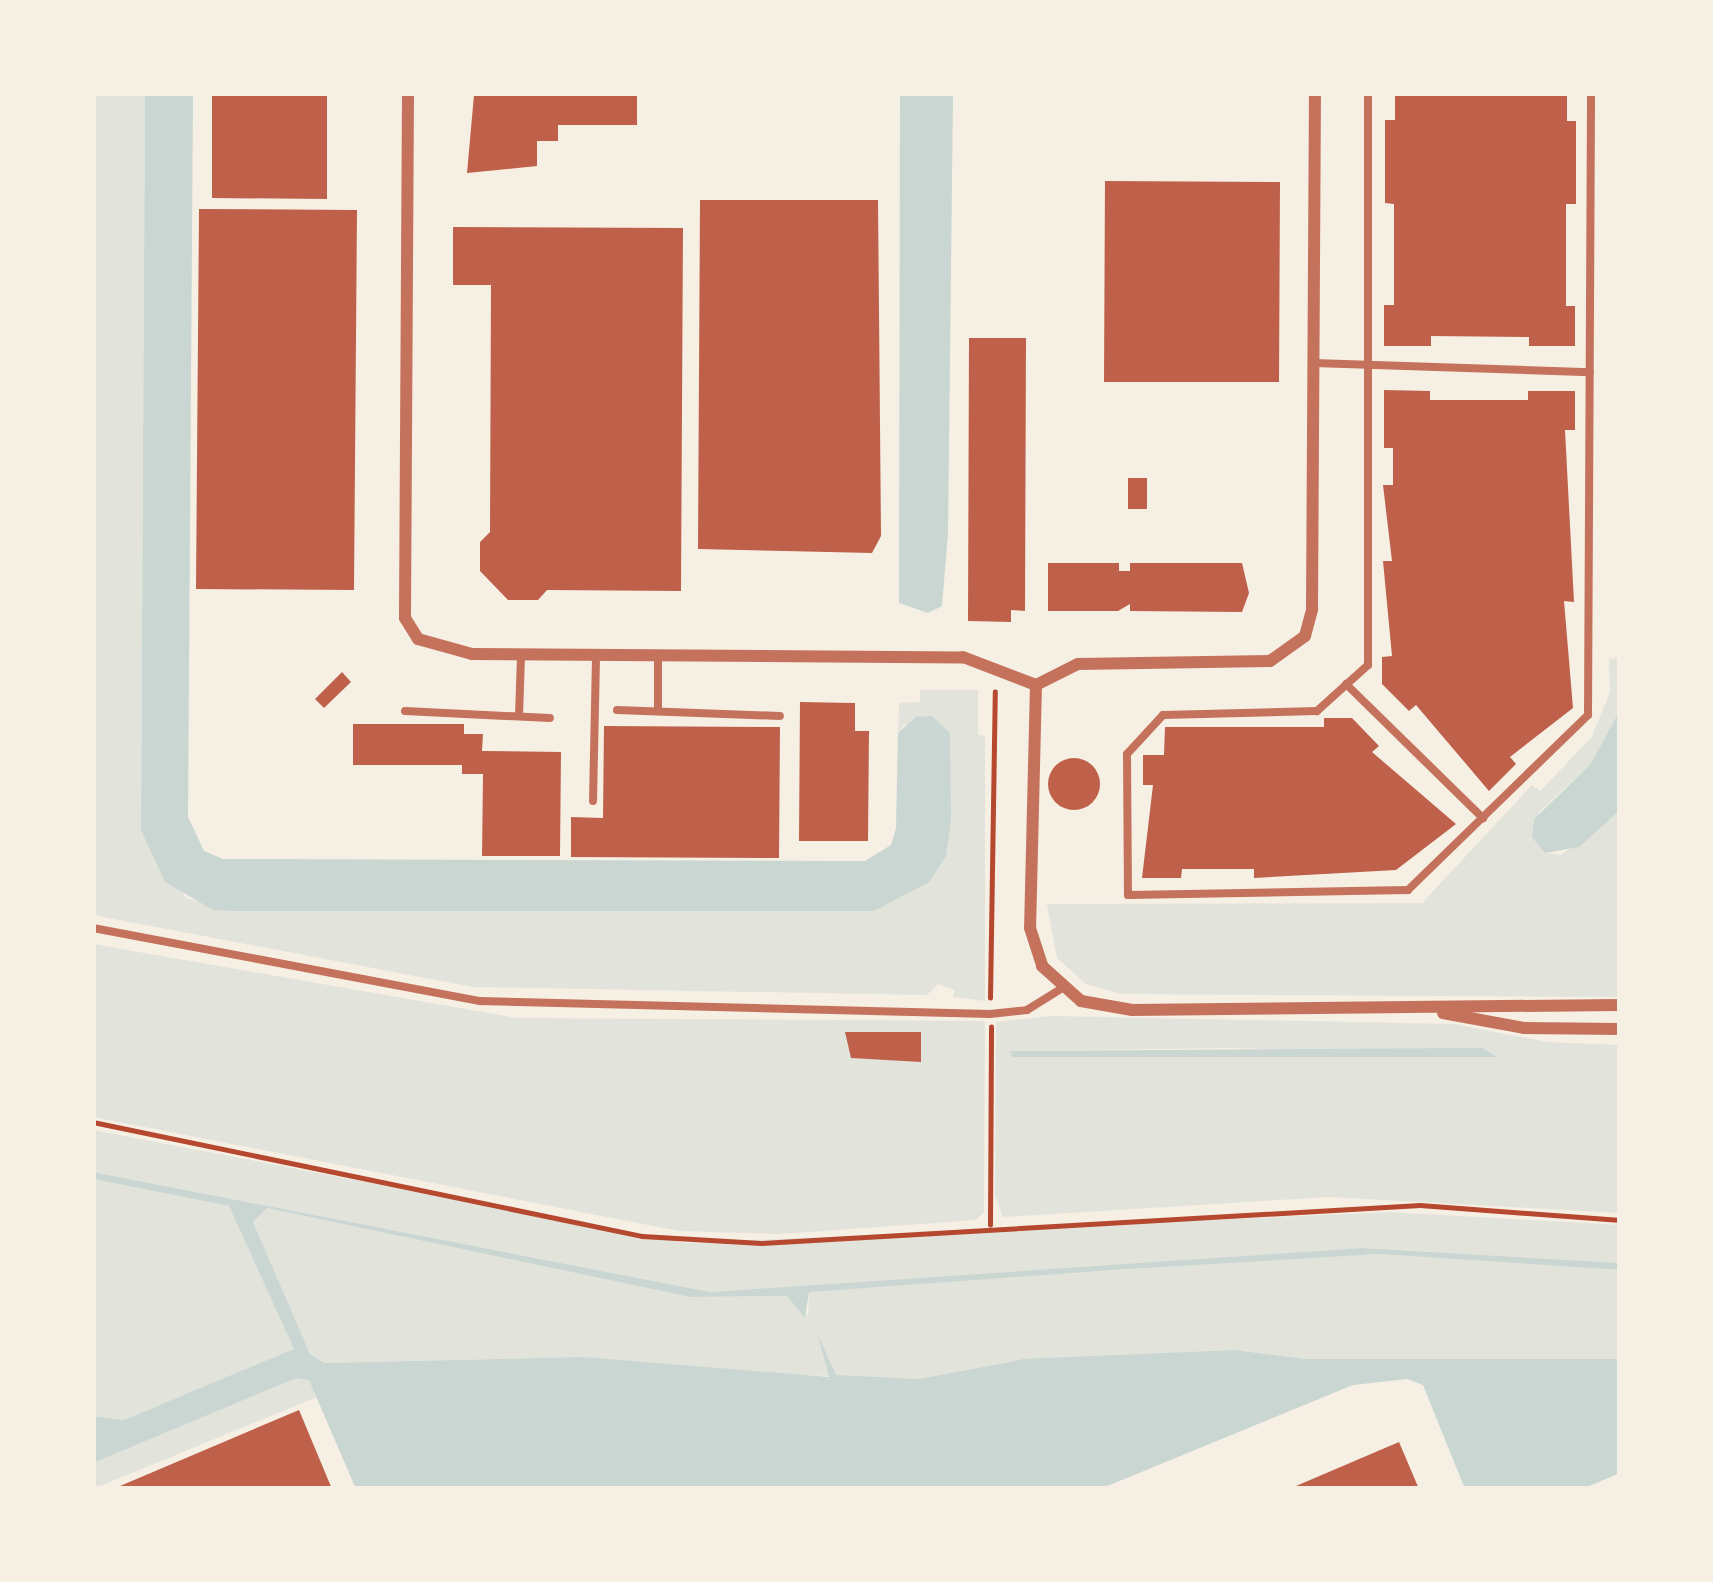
<!DOCTYPE html>
<style>
body{margin:0}
#map{position:relative;width:1713px;height:1582px;overflow:hidden;background:#f6efe4;font-family:Poppins,sans-serif}
div>[style]{position:absolute}
[style*='--x']{left:calc(var(--x)*1px);top:calc(var(--y)*1px);width:calc(var(--w)*1px);rotate:calc(var(--a)*1deg)}
.green>*{inset:0;background:#e2e4dc}
.water>*{inset:0;background:#c9d6d2}
.building>*{inset:0;background:#bf614a}
.round{border-radius:50%}
.path>*{height:4.5px;margin:-2.25px;padding:0 2.25px;transform-origin:2.25px;border-radius:2.25px;background:#b5482f}
.service>*{height:8px;margin:-4px;padding:0 4px;transform-origin:4px;border-radius:4px;background:#c5725c}
.minor>*{height:12px;margin:-6px;padding:0 6px;transform-origin:6px;border-radius:6px;background:#c5725c}
span{translate:-50% -50%;white-space:nowrap;text-align:center;line-height:1.15;-webkit-text-stroke:12px #f6efe4;paint-order:stroke}
.frame{position:absolute;inset:0;border:96px solid #f6efe4;pointer-events:none}
</style>
<div id="map">
<div class="green">
<i style="clip-path:polygon(93px 93px,145px 93px,141px 830px,186px 898px,236px 911px,946px 856px,950px 733px,904px 725px,898px 733px,899px 703px,920px 702px,920px 690px,978px 690px,978px 735px,985px 736px,985px 1001px,953px 997px,955px 990px,938px 984px,927px 995px,473px 987px,93px 915px)"></i>
<i style="clip-path:polygon(1620px 93px,1620px 710px,1590px 765px,1539px 812px,1545px 853px,1561px 855px,1620px 810px,1620px 997px,1122px 994px,1086px 984px,1057px 958px,1047px 904px,1422px 903px,1532px 785px,1540px 791px,1591px 738px,1610px 692px,1609px 659px,1617px 658px)"></i>
<i style="clip-path:polygon(93px 944px,517px 1018px,985px 1021px,984px 1212px,976px 1220px,780px 1234px,679px 1231px,93px 1117px)"></i>
<i style="clip-path:polygon(evenodd,1051px 1016px,1454px 1024px,1547px 1042px,1620px 1045px,1620px 1213px,1328px 1197px,1003px 1217px,995px 1196px,996px 1022px,1051px 1016px,1231px 1048px,1497px 1056px,1013px 1057px,1010px 1051px,1231px 1048px)"></i>
<i style="clip-path:polygon(93px 1130px,686px 1243px,1389px 1212px,1620px 1225px,1620px 1263px,1361px 1248px,710px 1292px,93px 1172px)"></i>
<i style="clip-path:polygon(93px 1179px,229px 1206px,295px 1349px,124px 1420px,93px 1416px)"></i>
<i style="clip-path:polygon(267px 1208px,690px 1297px,787px 1296px,808px 1316px,809px 1292px,830px 1290px,1295px 1258px,1379px 1254px,1620px 1270px,1620px 1359px,1306px 1359px,1235px 1350px,1013px 1361px,919px 1379px,706px 1372px,583px 1357px,324px 1363px,310px 1354px,253px 1222px)"></i>
<i style="clip-path:polygon(296px 1377px,309px 1379px,317px 1397px,93px 1489px,93px 1463px)"></i>
</div>
<div class="water">
<i style="clip-path:polygon(145px 93px,193px 93px,188px 817px,204px 851px,223px 859px,865px 861px,891px 845px,896px 828px,898px 733px,916px 717px,932px 716px,950px 733px,951px 819px,946px 856px,929px 882px,874px 911px,236px 911px,213px 910px,165px 882px,141px 830px)"></i>
<i style="clip-path:polygon(900px 93px,953px 93px,948px 533px,942px 606px,928px 613px,899px 603px)"></i>
<i style="clip-path:polygon(1620px 710px,1620px 810px,1579px 847px,1545px 853px,1532px 837px,1534px 819px,1590px 765px)"></i>
<i style="clip-path:polygon(1482px 1048px,1497px 1057px,1012px 1057px,1010px 1051px)"></i>
<i style="clip-path:polygon(93px 1172px,710px 1292px,1361px 1248px,1620px 1263px,1620px 1270px,1378px 1254px,1130px 1269px,809px 1292px,805px 1318px,787px 1296px,690px 1297px,267px 1208px,253px 1222px,310px 1354px,324px 1363px,583px 1357px,829px 1377px,818px 1335px,836px 1375px,919px 1379px,1024px 1359px,1235px 1350px,1306px 1359px,1620px 1359px,1620px 1473px,1582px 1489px,1465px 1489px,1423px 1385px,1407px 1379px,1353px 1385px,1100px 1489px,356px 1489px,309px 1380px,296px 1378px,93px 1463px,93px 1416px,124px 1420px,294px 1349px,229px 1206px,93px 1179px)"></i>
</div>
<div class="building">
<i style="clip-path:polygon(212px 93px,327px 93px,327px 199px,212px 198px)"></i>
<i style="clip-path:polygon(637px 93px,637px 125px,558px 125px,558px 141px,537px 141px,537px 166px,467px 173px,474px 95px)"></i>
<i style="clip-path:polygon(1395px 93px,1567px 93px,1567px 121px,1576px 121px,1576px 204px,1566px 204px,1566px 306px,1575px 306px,1575px 346px,1529px 346px,1529px 337px,1431px 336px,1431px 346px,1384px 346px,1384px 305px,1394px 305px,1394px 204px,1385px 203px,1385px 120px,1395px 120px)"></i>
<i style="clip-path:polygon(1105px 181px,1280px 182px,1279px 382px,1104px 382px)"></i>
<i style="clip-path:polygon(700px 200px,878px 200px,881px 536px,872px 553px,698px 549px)"></i>
<i style="clip-path:polygon(199px 209px,357px 210px,354px 590px,196px 589px)"></i>
<i style="clip-path:polygon(453px 227px,683px 228px,681px 591px,547px 590px,538px 600px,508px 600px,480px 571px,480px 542px,490px 532px,491px 285px,453px 285px)"></i>
<i style="clip-path:polygon(969px 338px,1026px 338px,1025px 611px,1011px 610px,1011px 622px,968px 621px)"></i>
<i style="clip-path:polygon(1384px 390px,1430px 391px,1430px 400px,1528px 400px,1528px 391px,1575px 391px,1575px 430px,1565px 430px,1574px 602px,1564px 601px,1573px 708px,1510px 757px,1516px 764px,1489px 791px,1416px 705px,1409px 711px,1382px 684px,1382px 657px,1392px 656px,1383px 561px,1392px 561px,1383px 485px,1393px 485px,1393px 448px,1384px 448px)"></i>
<i style="clip-path:polygon(1128px 478px,1147px 478px,1147px 509px,1128px 509px)"></i>
<i style="clip-path:polygon(1048px 563px,1119px 563px,1119px 571px,1130px 571px,1130px 563px,1242px 563px,1249px 593px,1242px 612px,1130px 611px,1130px 604px,1118px 611px,1048px 611px)"></i>
<i style="clip-path:polygon(342px 672px,351px 682px,324px 708px,315px 699px)"></i>
<i style="clip-path:polygon(800px 702px,855px 703px,855px 731px,869px 731px,868px 841px,799px 841px)"></i>
<i style="clip-path:polygon(1324px 718px,1352px 718px,1379px 746px,1372px 752px,1456px 824px,1396px 870px,1254px 878px,1254px 869px,1182px 869px,1181px 878px,1142px 878px,1153px 785px,1143px 785px,1143px 755px,1164px 755px,1165px 727px,1324px 727px)"></i>
<i style="clip-path:polygon(353px 724px,464px 724px,464px 734px,483px 734px,482px 751px,561px 752px,560px 856px,482px 856px,483px 774px,462px 774px,462px 765px,353px 765px)"></i>
<i style="clip-path:polygon(604px 726px,780px 727px,779px 858px,571px 857px,571px 817px,603px 818px)"></i>
<i class="round" style="left:1048px;top:758px;width:52px;height:52px"></i>
<i style="clip-path:polygon(845px 1032px,921px 1032px,921px 1062px,851px 1058px)"></i>
<i style="clip-path:polygon(299px 1410px,332px 1489px,113px 1489px)"></i>
<i style="clip-path:polygon(1399px 1442px,1419px 1489px,1289px 1489px)"></i>
</div>
<div class="path">
<i style="--x:990;--y:998;--w:306;--a:-89.1"></i>
<i style="--x:93;--y:1122;--w:561;--a:11.73"></i>
<i style="--x:642;--y:1236;--w:119;--a:3.4"></i>
<i style="--x:761;--y:1243;--w:660;--a:-3.3"></i>
<i style="--x:1420;--y:1205;--w:201;--a:4.3"></i>
<i style="--x:990;--y:1225;--w:198;--a:-89.7"></i>
</div>
<div class="service">
<i style="--x:1368;--y:93;--w:572;--a:90"></i>
<i style="--x:1368;--y:665;--w:69;--a:138"></i>
<i style="--x:1317;--y:711;--w:154;--a:178.5"></i>
<i style="--x:1163;--y:715;--w:53;--a:132.7"></i>
<i style="--x:1127;--y:754;--w:141;--a:89.6"></i>
<i style="--x:1128;--y:895;--w:280;--a:-1"></i>
<i style="--x:1408;--y:890;--w:251;--a:-44.2"></i>
<i style="--x:1588;--y:715;--w:622;--a:-89.72"></i>
<i style="--x:1314;--y:363;--w:276;--a:1.9"></i>
<i style="--x:1346;--y:684;--w:192;--a:44.4"></i>
<i style="--x:617;--y:710;--w:163;--a:2.1"></i>
<i style="--x:405;--y:711;--w:145;--a:2.8"></i>
<i style="--x:658;--y:711;--w:55;--a:-90"></i>
<i style="--x:519;--y:716;--w:61;--a:-88.1"></i>
<i style="--x:593;--y:801;--w:145;--a:-88.8"></i>
<i style="--x:93;--y:928;--w:394;--a:10.7"></i>
<i style="--x:480;--y:1001;--w:510;--a:1.46"></i>
<i style="--x:990;--y:1014;--w:37;--a:-6"></i>
<i style="--x:1027;--y:1010;--w:40;--a:-32"></i>
</div>
<div class="minor">
<i style="--x:408;--y:93;--w:525;--a:90.33"></i>
<i style="--x:405;--y:618;--w:25;--a:58"></i>
<i style="--x:418;--y:639;--w:56;--a:15.5"></i>
<i style="--x:472;--y:654;--w:491;--a:0.4"></i>
<i style="--x:963;--y:657;--w:78;--a:21"></i>
<i style="--x:1036;--y:685;--w:243;--a:91.4"></i>
<i style="--x:1030;--y:928;--w:40;--a:72"></i>
<i style="--x:1042;--y:966;--w:52;--a:41.9"></i>
<i style="--x:1081;--y:1001;--w:52;--a:10"></i>
<i style="--x:1132;--y:1010;--w:488;--a:-0.6"></i>
<i style="--x:1036;--y:685;--w:47;--a:-26.6"></i>
<i style="--x:1078;--y:664;--w:192;--a:-0.9"></i>
<i style="--x:1270;--y:661;--w:43;--a:-35.5"></i>
<i style="--x:1305;--y:636;--w:28;--a:-75"></i>
<i style="--x:1312;--y:609;--w:516;--a:-89.67"></i>
<i style="--x:1443;--y:1013;--w:82;--a:10.5"></i>
<i style="--x:1524;--y:1028;--w:96;--a:0.6"></i>
</div>
<div class="frame"></div>
</div>
